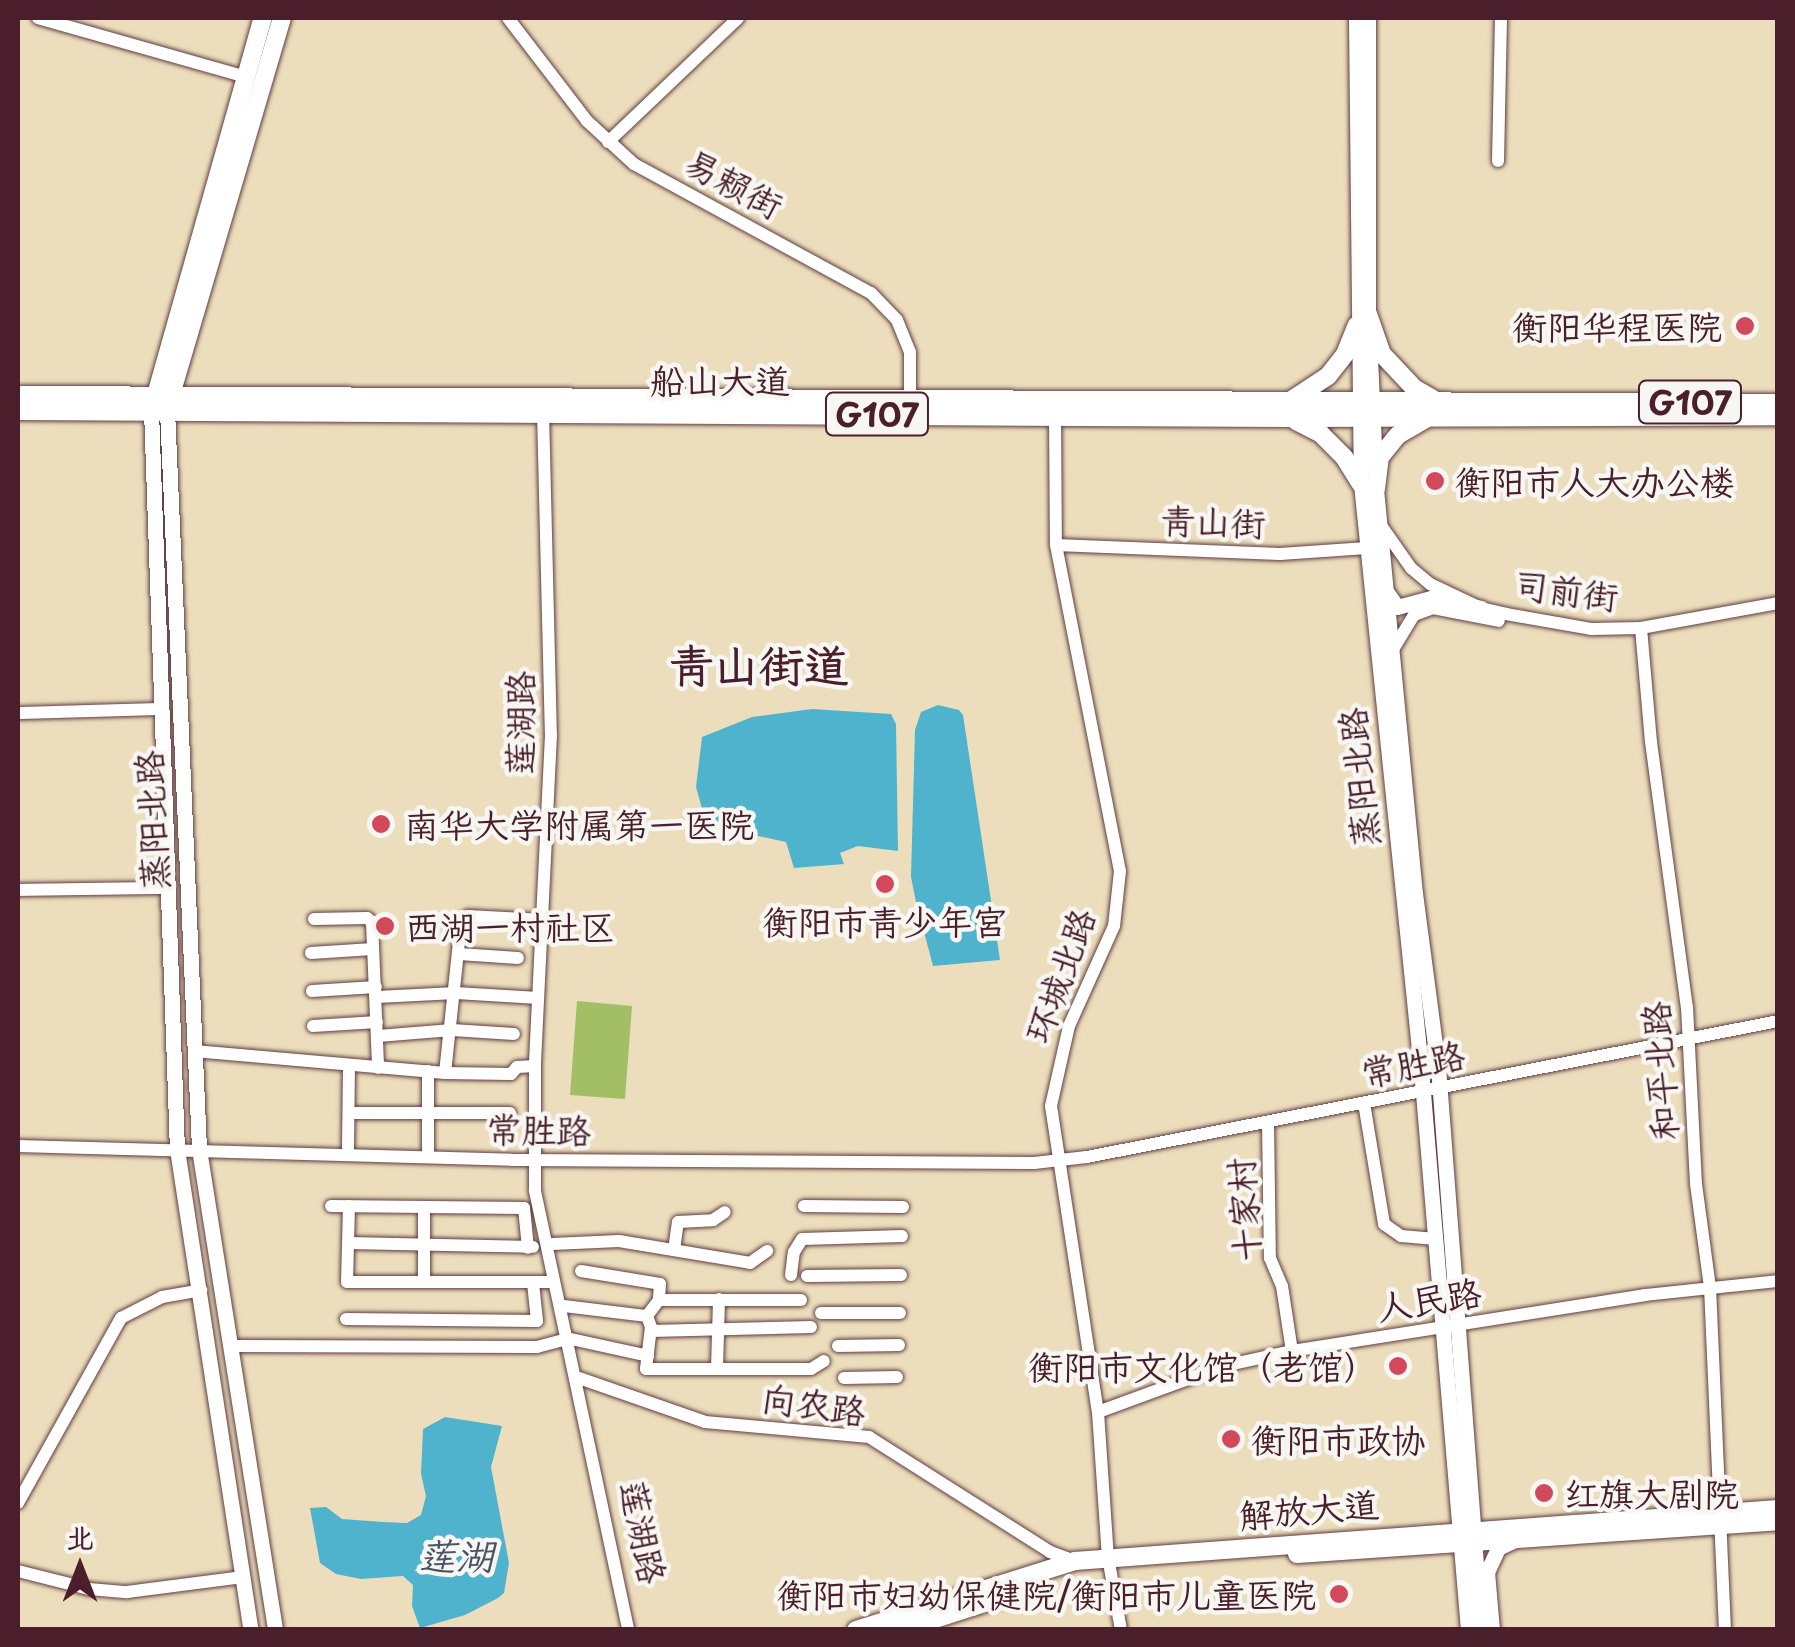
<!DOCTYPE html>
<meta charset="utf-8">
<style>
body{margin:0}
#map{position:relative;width:1795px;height:1647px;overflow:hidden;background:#ecdebc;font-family:"Playpen Sans","LXGW WenKai TC",sans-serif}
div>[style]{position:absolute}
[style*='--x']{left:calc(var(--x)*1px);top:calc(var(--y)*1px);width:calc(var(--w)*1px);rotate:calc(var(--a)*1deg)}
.green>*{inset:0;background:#a2bf66}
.water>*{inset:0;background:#4fb3ce}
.roads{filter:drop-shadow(0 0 2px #623c41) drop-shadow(0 0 2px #623c41)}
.minor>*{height:12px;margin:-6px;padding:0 6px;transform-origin:6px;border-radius:6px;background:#fff}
.major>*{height:15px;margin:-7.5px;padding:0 7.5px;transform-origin:7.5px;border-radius:7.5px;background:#fff}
.highway>*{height:18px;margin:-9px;padding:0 9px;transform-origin:9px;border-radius:9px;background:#fff}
.dots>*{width:28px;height:28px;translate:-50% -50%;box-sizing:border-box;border:5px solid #f6f6f2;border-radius:50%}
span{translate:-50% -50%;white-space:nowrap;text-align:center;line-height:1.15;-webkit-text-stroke:9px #f6f6f2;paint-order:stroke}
.shield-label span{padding:2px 8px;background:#f6f6f2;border:2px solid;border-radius:8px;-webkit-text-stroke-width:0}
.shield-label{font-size:32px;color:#4a1f2b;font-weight:700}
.street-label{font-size:35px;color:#4a1f2b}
.poi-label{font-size:35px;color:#4a1f2b}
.right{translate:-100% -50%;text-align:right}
.left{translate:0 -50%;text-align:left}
.water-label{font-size:38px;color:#4c5364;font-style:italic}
.district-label{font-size:45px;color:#4a1f2b;font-weight:700}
.frame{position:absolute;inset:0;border:20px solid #4a1f2b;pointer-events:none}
.north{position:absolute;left:30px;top:1517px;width:100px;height:100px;-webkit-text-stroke:8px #f6f6f2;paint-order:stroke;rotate:0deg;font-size:28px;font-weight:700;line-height:40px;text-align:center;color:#4a1f2b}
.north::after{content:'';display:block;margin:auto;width:35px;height:45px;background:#4a1f2b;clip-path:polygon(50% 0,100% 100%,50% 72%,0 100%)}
</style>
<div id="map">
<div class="green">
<i style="clip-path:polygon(577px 1001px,632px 1006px,625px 1099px,570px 1095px)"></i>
</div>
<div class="water">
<i style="clip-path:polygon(938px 705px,959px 710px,963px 715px,1000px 960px,933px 966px,916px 902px,911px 877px,915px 730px,921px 712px)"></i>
<i style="clip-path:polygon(812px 709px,891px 714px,896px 724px,898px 851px,858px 846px,840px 853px,844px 864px,794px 868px,786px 842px,722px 828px,705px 819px,696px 787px,702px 737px,752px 717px)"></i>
<i style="clip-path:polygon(445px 1417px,502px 1426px,491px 1467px,509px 1563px,504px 1593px,498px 1598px,465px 1615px,420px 1628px,412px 1606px,413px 1585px,403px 1576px,361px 1579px,336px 1574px,320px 1563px,310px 1508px,326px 1507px,342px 1519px,383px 1522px,407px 1523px,421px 1515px,426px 1496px,421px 1474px,423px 1429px)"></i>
</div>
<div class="roads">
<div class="minor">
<i style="--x:38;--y:18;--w:216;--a:15.8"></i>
<i style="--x:508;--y:18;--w:130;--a:52.5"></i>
<i style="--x:587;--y:121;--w:64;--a:42.5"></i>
<i style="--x:634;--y:164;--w:270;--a:28.6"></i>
<i style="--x:871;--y:293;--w:37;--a:46"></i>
<i style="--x:897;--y:320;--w:35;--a:68"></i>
<i style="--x:910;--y:352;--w:47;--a:90"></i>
<i style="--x:608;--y:142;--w:180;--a:-43.6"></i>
<i style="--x:1498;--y:161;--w:143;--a:-88.8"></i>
<i style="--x:543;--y:412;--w:323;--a:88.6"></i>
<i style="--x:551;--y:735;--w:331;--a:92.8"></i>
<i style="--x:535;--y:1066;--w:125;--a:90"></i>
<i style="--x:535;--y:1191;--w:449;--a:78"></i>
<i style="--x:1055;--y:415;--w:130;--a:89.6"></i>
<i style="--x:1056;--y:545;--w:332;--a:78.9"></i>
<i style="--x:1120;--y:871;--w:55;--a:96.2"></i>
<i style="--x:1114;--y:926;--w:110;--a:114.2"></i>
<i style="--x:1069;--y:1026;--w:82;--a:102.7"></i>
<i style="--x:1051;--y:1106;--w:310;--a:81.3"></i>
<i style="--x:1098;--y:1412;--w:145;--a:86.1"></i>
<i style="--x:1108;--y:1557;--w:74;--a:79.9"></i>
<i style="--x:1380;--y:524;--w:54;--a:54.8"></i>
<i style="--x:1411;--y:568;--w:25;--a:40"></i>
<i style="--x:1430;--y:584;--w:56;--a:25.2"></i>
<i style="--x:1481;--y:608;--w:26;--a:13"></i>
<i style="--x:1506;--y:614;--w:86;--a:10"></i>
<i style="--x:1591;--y:629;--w:50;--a:-1.1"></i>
<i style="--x:1641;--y:628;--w:139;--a:-10.3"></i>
<i style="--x:1056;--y:545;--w:224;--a:2.3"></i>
<i style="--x:1280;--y:554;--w:87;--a:-3.9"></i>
<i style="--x:1641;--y:628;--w:114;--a:85"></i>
<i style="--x:1651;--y:742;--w:267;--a:82.3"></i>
<i style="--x:1687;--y:1007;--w:177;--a:87.1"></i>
<i style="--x:1696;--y:1184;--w:104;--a:82.3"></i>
<i style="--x:1710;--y:1287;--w:343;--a:87.5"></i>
<i style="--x:1392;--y:651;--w:42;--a:-58.6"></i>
<i style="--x:1414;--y:615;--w:20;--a:-20"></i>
<i style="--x:1433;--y:608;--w:67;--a:11.1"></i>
<i style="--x:18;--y:713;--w:143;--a:-1.6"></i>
<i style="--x:18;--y:890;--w:150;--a:-0.8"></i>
<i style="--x:314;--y:919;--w:53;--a:-1.1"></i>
<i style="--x:367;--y:918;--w:6;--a:39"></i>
<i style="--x:372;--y:922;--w:146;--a:87.6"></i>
<i style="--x:311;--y:953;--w:62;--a:-3.7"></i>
<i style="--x:459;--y:954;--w:59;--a:3.9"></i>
<i style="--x:312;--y:991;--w:64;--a:-3.6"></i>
<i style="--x:377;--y:997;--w:79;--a:-2.9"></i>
<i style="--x:456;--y:993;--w:82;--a:3.5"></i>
<i style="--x:313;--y:1026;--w:64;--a:-3.6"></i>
<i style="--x:378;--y:1036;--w:74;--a:-4.6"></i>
<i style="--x:452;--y:1030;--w:62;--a:3.7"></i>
<i style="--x:194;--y:1051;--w:252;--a:5"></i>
<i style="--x:445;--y:1073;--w:66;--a:0.9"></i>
<i style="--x:511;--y:1074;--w:9;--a:-49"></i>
<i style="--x:517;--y:1067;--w:18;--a:-3"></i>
<i style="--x:428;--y:1071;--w:80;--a:90"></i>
<i style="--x:445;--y:1073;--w:151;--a:-83.9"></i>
<i style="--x:461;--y:923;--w:10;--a:-45"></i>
<i style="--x:468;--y:916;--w:74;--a:3.1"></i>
<i style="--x:1364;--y:1103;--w:123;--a:80.6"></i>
<i style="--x:1384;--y:1224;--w:21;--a:35"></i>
<i style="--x:1401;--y:1236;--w:32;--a:5"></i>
<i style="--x:351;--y:1113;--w:159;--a:0"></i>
<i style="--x:1268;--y:1122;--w:136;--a:89.2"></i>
<i style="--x:1270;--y:1258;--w:30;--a:67"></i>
<i style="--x:1282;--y:1286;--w:66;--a:81.3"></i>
<i style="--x:18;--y:1146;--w:494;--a:1.6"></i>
<i style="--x:512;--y:1160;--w:522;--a:0.33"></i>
<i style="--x:1034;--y:1163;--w:53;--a:-6.5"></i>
<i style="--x:1087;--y:1157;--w:704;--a:-11.13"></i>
<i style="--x:348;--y:1148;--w:82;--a:-89.3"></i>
<i style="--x:331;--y:1206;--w:193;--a:0.6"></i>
<i style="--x:524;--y:1208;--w:40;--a:84.3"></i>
<i style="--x:349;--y:1206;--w:76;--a:91.5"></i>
<i style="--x:347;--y:1282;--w:206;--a:0"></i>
<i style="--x:804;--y:1206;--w:99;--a:0.6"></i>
<i style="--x:424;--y:1207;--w:75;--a:90"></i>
<i style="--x:348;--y:1243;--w:185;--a:1.2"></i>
<i style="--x:552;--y:1244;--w:67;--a:-2.6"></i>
<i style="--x:619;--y:1241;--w:133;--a:9.5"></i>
<i style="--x:750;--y:1263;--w:21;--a:-35"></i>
<i style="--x:674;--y:1250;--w:28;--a:-82"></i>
<i style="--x:678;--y:1222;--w:35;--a:-3"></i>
<i style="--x:713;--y:1220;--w:14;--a:-34"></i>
<i style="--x:581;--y:1271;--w:80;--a:9.3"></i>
<i style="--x:660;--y:1284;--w:16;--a:94"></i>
<i style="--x:659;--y:1300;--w:20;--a:127"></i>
<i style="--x:647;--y:1316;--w:12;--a:70"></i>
<i style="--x:651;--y:1327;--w:42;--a:96.8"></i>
<i style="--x:646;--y:1369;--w:165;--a:0"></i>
<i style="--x:811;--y:1369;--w:15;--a:-32"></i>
<i style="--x:791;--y:1275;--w:23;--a:-83"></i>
<i style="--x:794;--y:1252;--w:15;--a:-58"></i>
<i style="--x:802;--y:1239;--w:100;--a:-1.7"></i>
<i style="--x:807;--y:1276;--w:94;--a:-0.6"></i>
<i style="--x:659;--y:1300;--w:142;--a:0"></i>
<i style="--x:564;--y:1306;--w:84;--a:6.9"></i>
<i style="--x:821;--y:1313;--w:79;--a:0"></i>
<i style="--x:346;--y:1319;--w:191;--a:0.6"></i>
<i style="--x:537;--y:1321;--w:39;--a:-96"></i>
<i style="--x:651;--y:1331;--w:160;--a:-1.4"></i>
<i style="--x:571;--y:1339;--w:79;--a:12.4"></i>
<i style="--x:234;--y:1346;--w:303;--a:0.2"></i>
<i style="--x:537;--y:1347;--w:28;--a:-15"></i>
<i style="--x:838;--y:1346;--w:61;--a:-0.9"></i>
<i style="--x:717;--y:1368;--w:69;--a:-88.3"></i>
<i style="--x:579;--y:1378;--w:133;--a:19.2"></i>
<i style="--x:705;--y:1422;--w:165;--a:5.2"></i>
<i style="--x:869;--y:1437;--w:214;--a:32.4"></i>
<i style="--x:1050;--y:1552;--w:27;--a:20"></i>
<i style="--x:844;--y:1378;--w:53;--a:-1.1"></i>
<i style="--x:1098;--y:1412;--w:134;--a:-20.1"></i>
<i style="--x:1224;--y:1366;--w:70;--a:-12.4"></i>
<i style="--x:1292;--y:1351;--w:357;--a:-9"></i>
<i style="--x:1645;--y:1295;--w:134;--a:-6"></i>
<i style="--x:18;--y:1503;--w:212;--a:-60.9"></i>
<i style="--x:121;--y:1318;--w:46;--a:-27.1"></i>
<i style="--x:162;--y:1297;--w:40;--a:-10"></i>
<i style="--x:18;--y:1571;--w:73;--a:14.2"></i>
<i style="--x:89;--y:1589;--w:38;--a:5"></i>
<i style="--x:127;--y:1592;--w:117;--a:-7.4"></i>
</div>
<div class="major">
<i style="--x:1356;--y:18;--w:466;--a:89.4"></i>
<i style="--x:1361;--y:484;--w:588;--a:84.14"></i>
<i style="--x:1421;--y:1069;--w:563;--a:85.21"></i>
<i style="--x:1368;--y:18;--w:296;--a:90"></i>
<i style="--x:1368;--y:314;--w:175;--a:87.4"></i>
<i style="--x:1376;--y:489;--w:406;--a:84.5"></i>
<i style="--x:1415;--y:893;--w:176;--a:82.5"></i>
<i style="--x:1438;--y:1067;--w:565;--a:85.63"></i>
<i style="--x:151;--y:410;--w:739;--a:87.99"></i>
<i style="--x:177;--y:1149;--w:487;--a:81.3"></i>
<i style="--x:167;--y:410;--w:740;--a:87.52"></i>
<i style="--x:199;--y:1149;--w:487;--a:81"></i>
<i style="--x:1386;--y:591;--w:19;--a:55"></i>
<i style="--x:1397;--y:607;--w:35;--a:-15"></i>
<i style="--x:1431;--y:598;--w:51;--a:11.3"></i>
<i style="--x:1492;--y:1630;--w:58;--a:-94.9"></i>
<i style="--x:1487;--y:1572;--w:26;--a:-65"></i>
<i style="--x:1498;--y:1548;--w:17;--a:-25"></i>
</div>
<div class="highway">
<i style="--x:1368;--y:314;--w:42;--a:70.7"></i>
<i style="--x:1382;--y:354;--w:47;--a:46.7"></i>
<i style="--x:1414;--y:388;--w:22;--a:30"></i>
<i style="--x:18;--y:395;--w:1760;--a:0.26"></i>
<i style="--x:1290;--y:401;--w:45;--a:-33.3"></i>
<i style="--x:1328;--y:376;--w:28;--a:-52"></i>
<i style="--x:1345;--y:354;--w:31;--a:-68"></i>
<i style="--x:154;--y:402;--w:399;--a:-74.2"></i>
<i style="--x:168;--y:405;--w:403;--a:-73.6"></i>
<i style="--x:18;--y:411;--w:1273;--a:0.32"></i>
<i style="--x:1291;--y:418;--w:487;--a:-0.2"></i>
<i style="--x:1296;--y:421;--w:28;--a:27"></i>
<i style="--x:1321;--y:434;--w:33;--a:45"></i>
<i style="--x:1344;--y:457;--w:32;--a:58"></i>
<i style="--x:1376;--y:489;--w:32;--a:-83"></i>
<i style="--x:1380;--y:457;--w:28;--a:-51"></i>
<i style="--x:1398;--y:435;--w:34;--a:-30"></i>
<i style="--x:1297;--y:1554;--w:482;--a:-3.9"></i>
<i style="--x:856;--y:1630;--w:230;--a:-17.5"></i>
<i style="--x:1075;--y:1561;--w:705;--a:-4.23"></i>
<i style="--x:901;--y:1630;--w:140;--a:-17.9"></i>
</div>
</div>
<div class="dots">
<i style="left:1745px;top:326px;background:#d1495b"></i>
<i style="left:1435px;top:481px;background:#d1495b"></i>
<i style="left:381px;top:824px;background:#d1495b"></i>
<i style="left:885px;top:884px;background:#d1495b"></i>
<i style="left:385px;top:926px;background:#d1495b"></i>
<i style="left:1398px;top:1366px;background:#d1495b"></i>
<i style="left:1231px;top:1439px;background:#d1495b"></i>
<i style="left:1544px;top:1493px;background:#d1495b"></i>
<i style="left:1339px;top:1594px;background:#d1495b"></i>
</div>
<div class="shield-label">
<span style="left:1690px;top:402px">G107</span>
<span style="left:877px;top:414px">G107</span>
</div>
<div class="street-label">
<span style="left:734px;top:183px;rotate:28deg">易赖街</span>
<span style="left:720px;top:380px">船山大道</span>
<span style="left:1213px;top:521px;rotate:2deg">青山街</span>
<span style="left:1566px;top:590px;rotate:7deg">司前街</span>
<span style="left:519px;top:723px;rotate:-90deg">莲湖路</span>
<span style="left:1358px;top:777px;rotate:-96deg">蒸阳北路</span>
<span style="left:151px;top:820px;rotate:-93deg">蒸阳北路</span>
<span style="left:1059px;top:975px;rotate:-70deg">环城北路</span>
<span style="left:1413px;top:1063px;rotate:-11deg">常胜路</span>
<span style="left:1659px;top:1071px;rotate:-94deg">和平北路</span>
<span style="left:539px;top:1129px;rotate:1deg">常胜路</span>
<span style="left:1243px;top:1210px;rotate:-94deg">十家村</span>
<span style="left:1429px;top:1299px;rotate:-9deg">人民路</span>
<span style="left:814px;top:1404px;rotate:8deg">向农路</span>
<span style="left:1309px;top:1509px;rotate:-5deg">解放大道</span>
<span style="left:644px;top:1532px;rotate:78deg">莲湖路</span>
</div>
<div class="poi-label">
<span class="right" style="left:1722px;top:326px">衡阳华程医院</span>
<span class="left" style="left:1455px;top:481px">衡阳市人大办公楼</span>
<span class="left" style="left:404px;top:824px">南华大学附属第一医院</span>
<span style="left:885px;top:921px">衡阳市青少年宫</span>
<span class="left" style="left:405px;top:926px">西湖一村社区</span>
<span class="right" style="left:1378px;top:1366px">衡阳市文化馆（老馆）</span>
<span class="left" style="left:1251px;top:1439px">衡阳市政协</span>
<span class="left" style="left:1564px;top:1493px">红旗大剧院</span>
<span class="right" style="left:1316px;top:1594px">衡阳市妇幼保健院/衡阳市儿童医院</span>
</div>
<div class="water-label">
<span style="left:456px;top:1555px">莲湖</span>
</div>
<div class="district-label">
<span style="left:759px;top:664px">青山街道</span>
</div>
<div class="frame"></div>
<div class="north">北</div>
</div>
